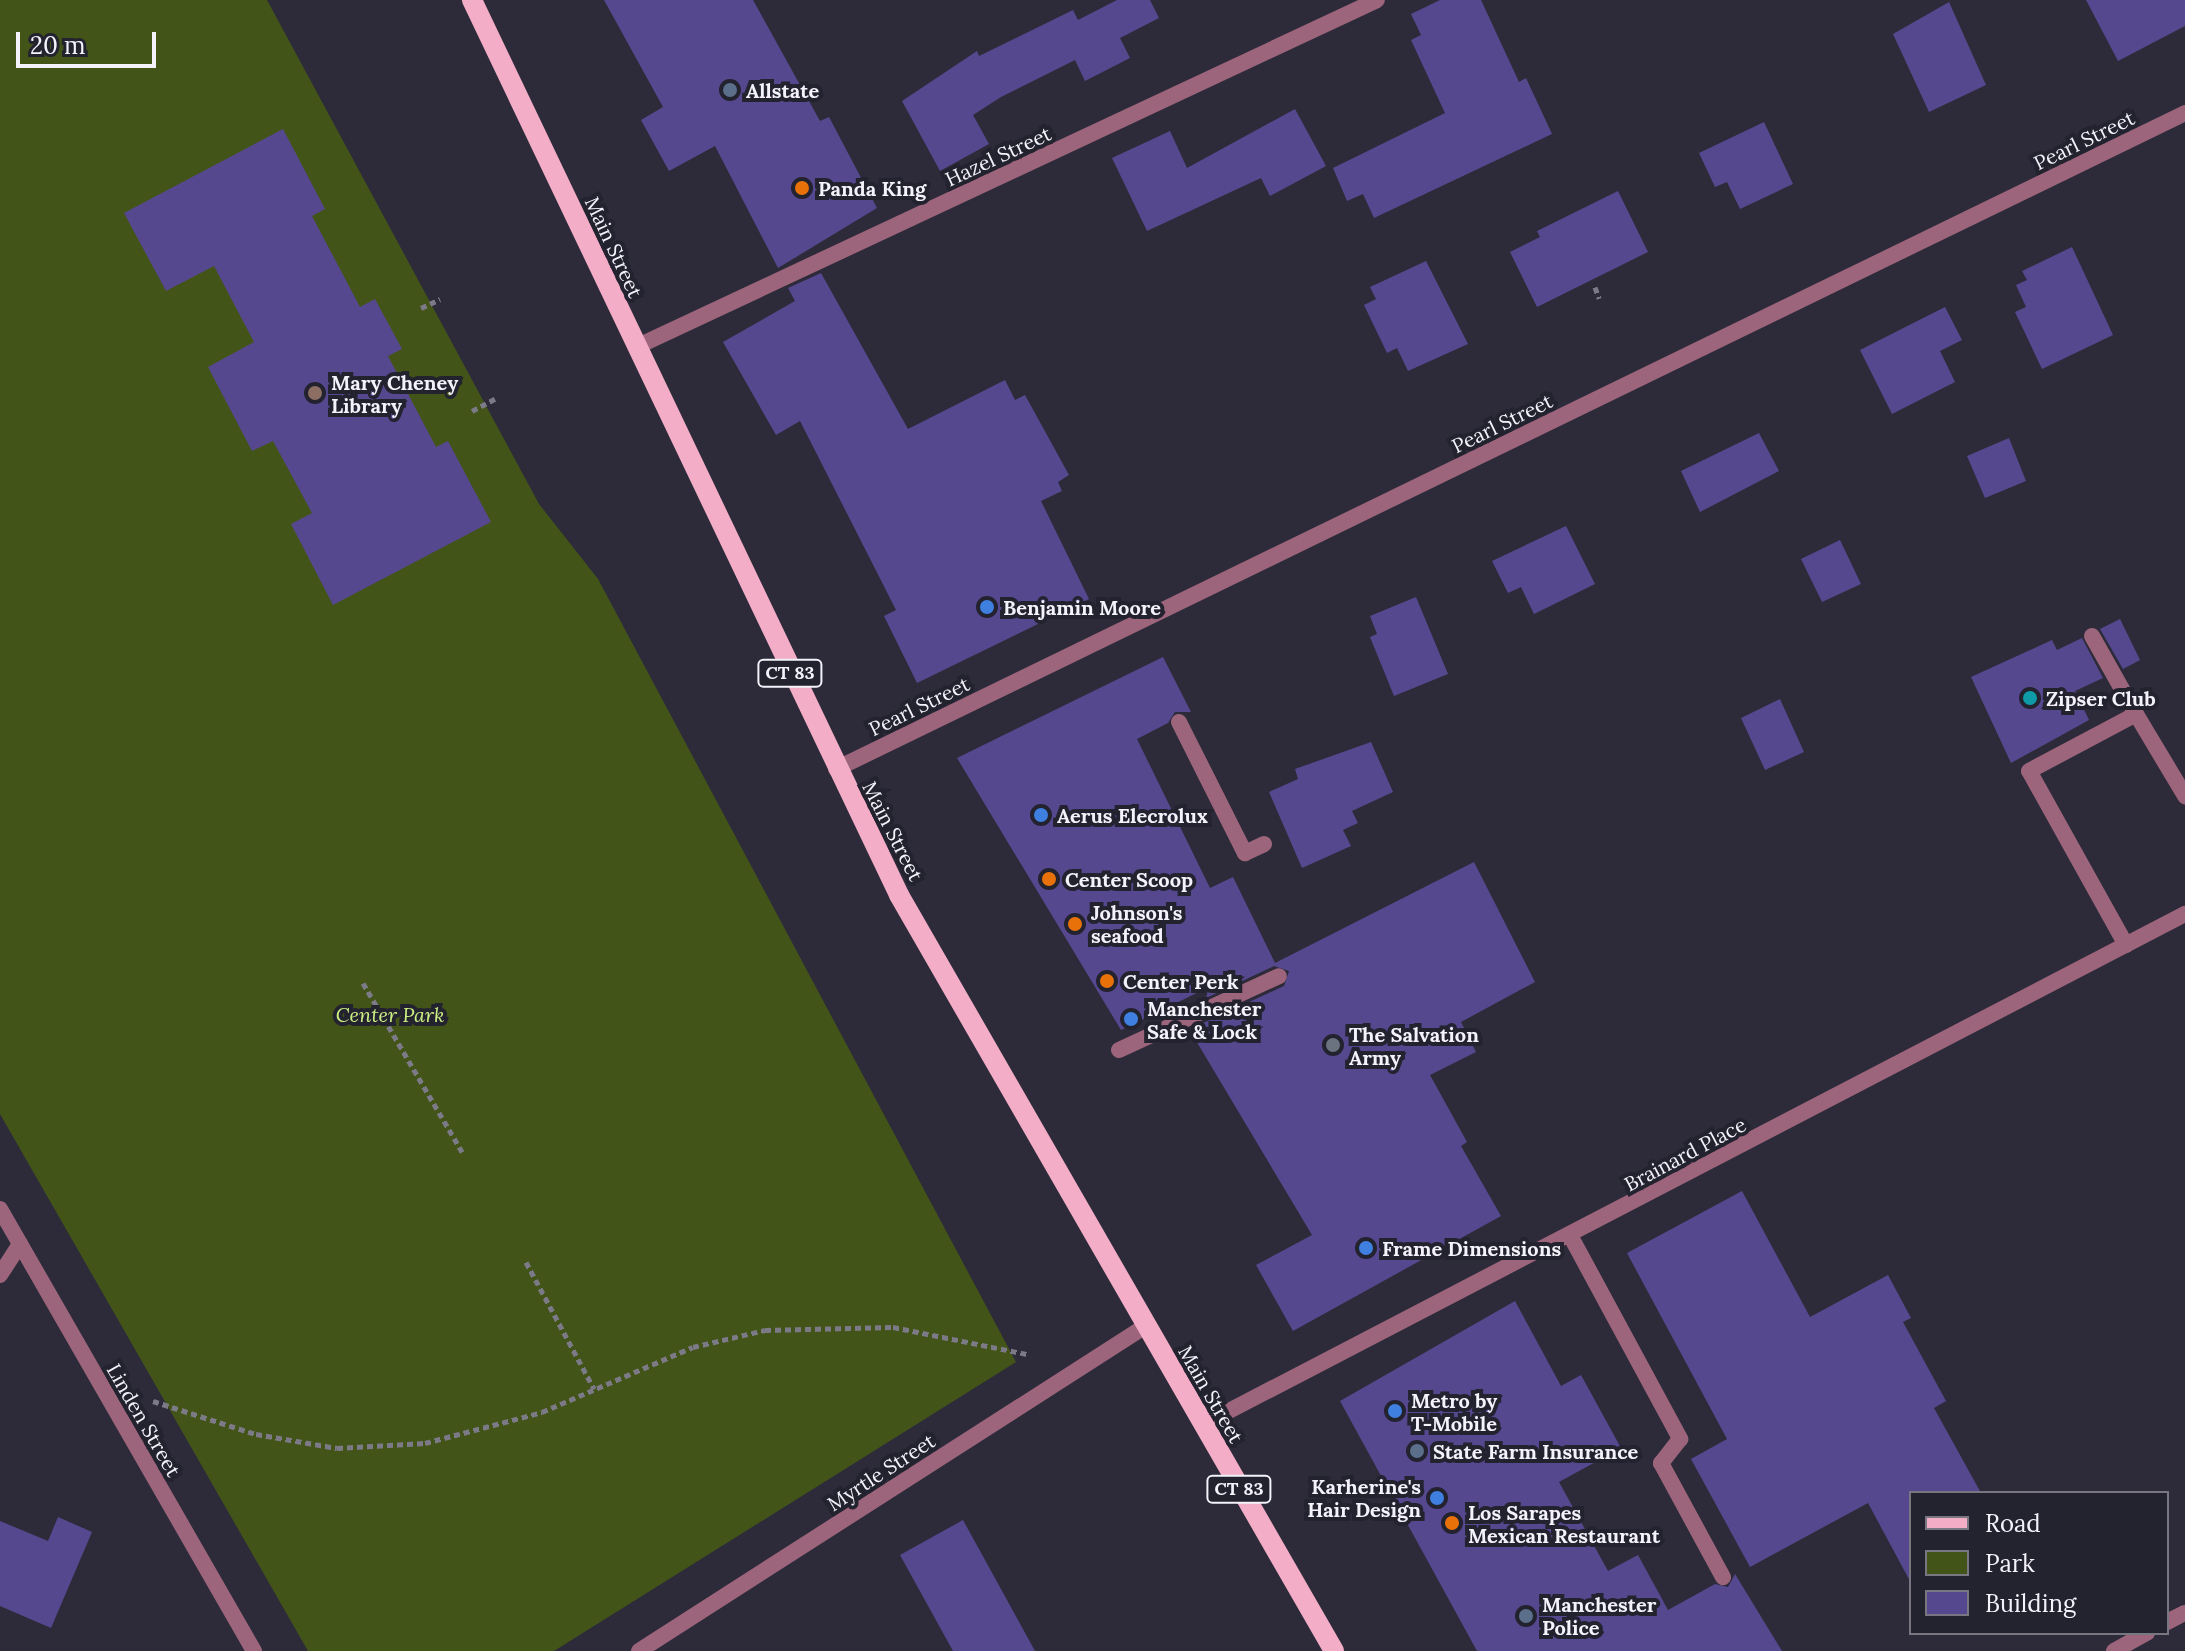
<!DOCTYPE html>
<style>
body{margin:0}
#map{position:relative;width:2185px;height:1651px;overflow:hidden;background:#2d2b3a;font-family:Lora,serif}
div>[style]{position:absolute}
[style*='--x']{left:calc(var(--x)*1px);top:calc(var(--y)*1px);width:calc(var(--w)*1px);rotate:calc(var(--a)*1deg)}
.green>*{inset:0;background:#435419}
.building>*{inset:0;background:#56488e}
.path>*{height:5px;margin-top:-2.5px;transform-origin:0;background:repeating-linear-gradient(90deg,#7c7a87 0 6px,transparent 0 10px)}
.service>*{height:16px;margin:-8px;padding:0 8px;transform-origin:8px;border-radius:8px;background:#9d657b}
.minor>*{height:16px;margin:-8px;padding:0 8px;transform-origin:8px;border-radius:8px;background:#9d657b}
.primary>*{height:20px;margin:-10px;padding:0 10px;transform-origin:10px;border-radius:10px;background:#f3adc7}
.dots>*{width:22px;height:22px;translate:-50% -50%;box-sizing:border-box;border:4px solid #23222f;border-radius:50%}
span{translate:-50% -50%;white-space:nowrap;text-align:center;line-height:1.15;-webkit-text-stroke:8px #23222f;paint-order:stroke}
.shield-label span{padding:2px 6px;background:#23222f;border:2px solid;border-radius:6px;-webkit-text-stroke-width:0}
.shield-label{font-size:18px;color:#f4f3fc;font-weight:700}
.poi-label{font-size:20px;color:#f4f3fc;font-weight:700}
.left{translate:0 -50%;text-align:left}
.right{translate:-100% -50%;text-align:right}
.street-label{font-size:20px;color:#f4f3fc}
.park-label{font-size:20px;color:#ccf083;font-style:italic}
.legend{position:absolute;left:1909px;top:1491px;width:260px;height:144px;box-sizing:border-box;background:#23222f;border:2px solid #777681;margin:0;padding:10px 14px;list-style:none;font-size:24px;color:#f4f3fc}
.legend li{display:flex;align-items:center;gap:16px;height:40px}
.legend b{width:40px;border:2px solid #777681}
.scale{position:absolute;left:16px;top:32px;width:140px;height:36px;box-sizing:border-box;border:4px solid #f4f3fc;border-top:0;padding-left:10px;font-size:24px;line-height:28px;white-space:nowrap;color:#f4f3fc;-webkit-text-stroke:6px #23222f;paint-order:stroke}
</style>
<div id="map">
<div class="green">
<i style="clip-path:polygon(0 0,267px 0,539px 504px,598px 579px,1016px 1362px,554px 1651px,308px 1651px,0 1114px)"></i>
</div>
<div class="building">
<i style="clip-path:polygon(604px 0,753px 0,820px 121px,829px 117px,877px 208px,778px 268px,715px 146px,669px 171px,641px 120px,663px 107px)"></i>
<i style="clip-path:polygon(1117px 0,1150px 0,1159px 18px,1120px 38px,1130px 58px,1085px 81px,1075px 60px,1001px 97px,973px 115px,989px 144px,940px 171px,902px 101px,977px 51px,979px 56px,1073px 10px,1078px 20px)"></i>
<i style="clip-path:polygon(1440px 0,1481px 0,1519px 82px,1526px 78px,1552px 134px,1374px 218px,1363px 194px,1347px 201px,1333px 168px,1445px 113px,1411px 40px,1421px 35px,1411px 14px)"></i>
<i style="clip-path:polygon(2086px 0,2185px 0,2185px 26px,2118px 61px)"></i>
<i style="clip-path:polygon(1949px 2px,1986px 85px,1929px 112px,1893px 34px)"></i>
<i style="clip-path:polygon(1295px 109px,1326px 166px,1270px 196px,1261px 178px,1147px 231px,1112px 158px,1170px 131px,1187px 168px)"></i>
<i style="clip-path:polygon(1764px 122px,1793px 184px,1740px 209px,1727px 182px,1715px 187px,1699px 153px)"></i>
<i style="clip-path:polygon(283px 129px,325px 209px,312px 216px,360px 307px,375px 299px,402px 349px,388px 356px,436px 447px,448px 441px,491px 522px,333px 605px,291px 524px,312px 513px,273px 441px,252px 451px,208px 367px,254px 342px,214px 266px,166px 291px,124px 213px)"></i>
<i style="clip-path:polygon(1618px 191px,1648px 252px,1537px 307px,1510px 252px,1540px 237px,1537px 231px)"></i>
<i style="clip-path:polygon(2072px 247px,2113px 335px,2042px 369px,2015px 312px,2026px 307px,2016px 285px,2027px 280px,2022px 271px)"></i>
<i style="clip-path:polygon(1426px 261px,1468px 344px,1408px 371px,1397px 348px,1387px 353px,1364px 305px,1376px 299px,1370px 287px)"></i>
<i style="clip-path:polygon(821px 273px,908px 429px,1005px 380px,1015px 400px,1025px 395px,1069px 475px,1058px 482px,1062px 491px,1041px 501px,1089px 599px,917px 683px,884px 616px,896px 610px,800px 421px,776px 435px,723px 342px,795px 301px,788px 288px)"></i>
<i style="clip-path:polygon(1945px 307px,1962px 340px,1940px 351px,1955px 382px,1892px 414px,1860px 350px)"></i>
<i style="clip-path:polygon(1759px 433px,1779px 471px,1700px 512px,1681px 471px)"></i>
<i style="clip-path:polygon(2009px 438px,2026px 481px,1985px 498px,1967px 456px)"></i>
<i style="clip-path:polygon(1566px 526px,1595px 584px,1534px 614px,1521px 587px,1508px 593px,1492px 561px)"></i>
<i style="clip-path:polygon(1840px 540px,1861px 584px,1822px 602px,1801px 559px)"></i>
<i style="clip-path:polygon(1416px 597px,1448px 674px,1394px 696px,1370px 637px,1377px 634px,1370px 616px)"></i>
<i style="clip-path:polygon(2120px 619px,2140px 660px,2123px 669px,2100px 629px)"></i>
<i style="clip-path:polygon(2082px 638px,2103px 678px,2075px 691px,2089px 720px,2011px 763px,1971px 677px,2052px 640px,2057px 650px)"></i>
<i style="clip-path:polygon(1163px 657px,1191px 712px,1175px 712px,1168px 723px,1137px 739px,1210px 888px,1233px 877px,1275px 963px,1474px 862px,1535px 982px,1461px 1022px,1476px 1052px,1430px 1075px,1467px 1142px,1461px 1146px,1501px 1216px,1293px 1331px,1256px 1265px,1312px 1235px,1195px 1039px,1199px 1025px,1284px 986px,1289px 971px,1274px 966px,1206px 998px,1209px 987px,1121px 1030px,957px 758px)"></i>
<i style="clip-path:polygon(1780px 699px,1804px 752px,1765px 770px,1741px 718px)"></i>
<i style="clip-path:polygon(1371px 742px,1393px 792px,1352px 811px,1358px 823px,1343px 830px,1351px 846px,1302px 868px,1269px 792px,1298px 779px,1295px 769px)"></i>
<i style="clip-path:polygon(1742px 1191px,1810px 1317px,1888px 1275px,1911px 1318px,1903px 1322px,1946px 1401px,1934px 1408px,1981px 1493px,1911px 1493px,1911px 1583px,1868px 1503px,1750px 1567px,1691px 1459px,1727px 1439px,1627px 1253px)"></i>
<i style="clip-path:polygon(1515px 1301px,1561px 1386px,1581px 1375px,1621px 1448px,1559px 1482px,1608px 1571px,1638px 1555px,1668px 1610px,1715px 1584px,1728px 1587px,1735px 1574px,1782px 1651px,1477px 1651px,1340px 1401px)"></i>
<i style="clip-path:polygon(58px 1517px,92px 1532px,51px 1628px,0 1606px,0 1521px,48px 1541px)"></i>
<i style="clip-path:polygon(963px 1520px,1035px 1651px,953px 1651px,900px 1555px)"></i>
</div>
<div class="path">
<i style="--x:1595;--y:287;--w:12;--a:70"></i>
<i style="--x:421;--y:308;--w:21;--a:-25"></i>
<i style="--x:472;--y:411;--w:26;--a:-28"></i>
<i style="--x:363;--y:983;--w:196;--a:59.6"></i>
<i style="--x:526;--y:1262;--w:144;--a:61.8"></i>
<i style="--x:153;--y:1401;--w:108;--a:17.8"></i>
<i style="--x:256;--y:1434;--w:82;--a:9.8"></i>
<i style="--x:337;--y:1448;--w:88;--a:-3.3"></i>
<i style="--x:425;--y:1443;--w:121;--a:-14.8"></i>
<i style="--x:542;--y:1412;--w:164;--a:-23.3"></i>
<i style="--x:693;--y:1347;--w:74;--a:-13.3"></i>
<i style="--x:765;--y:1330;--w:128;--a:-1.3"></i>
<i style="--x:893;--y:1327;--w:137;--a:11.4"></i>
</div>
<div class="service">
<i style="--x:2092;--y:636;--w:90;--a:60.6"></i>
<i style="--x:1179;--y:722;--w:147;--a:63.3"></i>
<i style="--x:1245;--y:853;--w:21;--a:-25"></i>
<i style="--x:2126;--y:945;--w:199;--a:-119.1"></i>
<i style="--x:2029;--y:771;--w:121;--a:-28"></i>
<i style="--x:2136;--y:714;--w:96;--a:59.1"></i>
<i style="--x:1119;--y:1050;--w:176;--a:-24.8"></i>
<i style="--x:1571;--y:1237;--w:230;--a:61.6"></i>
<i style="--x:1680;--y:1439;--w:31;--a:128"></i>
<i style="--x:1661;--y:1463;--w:130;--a:61.5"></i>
</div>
<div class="minor">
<i style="--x:636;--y:347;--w:818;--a:-25.09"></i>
<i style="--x:836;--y:769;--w:1500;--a:-25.93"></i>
<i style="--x:0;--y:1209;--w:510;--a:60.12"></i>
<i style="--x:0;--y:1275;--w:37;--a:-57"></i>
<i style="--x:1202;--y:1425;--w:1108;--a:-27.47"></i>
<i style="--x:2167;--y:1622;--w:20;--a:-27"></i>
<i style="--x:639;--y:1651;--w:600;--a:-32.68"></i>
<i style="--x:2114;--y:1651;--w:38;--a:-29"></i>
</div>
<div class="primary">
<i style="--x:472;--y:0;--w:992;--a:64.49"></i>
<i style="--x:899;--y:895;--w:872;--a:60.08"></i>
</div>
<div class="dots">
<i style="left:730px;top:90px;background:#5c6f8a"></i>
<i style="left:802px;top:188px;background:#e8710a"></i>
<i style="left:315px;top:393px;background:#8d6e63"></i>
<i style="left:987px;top:607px;background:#3f7fe0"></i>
<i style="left:2030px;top:698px;background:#0f9aa8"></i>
<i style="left:1041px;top:815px;background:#3f7fe0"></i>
<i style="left:1049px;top:879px;background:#e8710a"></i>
<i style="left:1075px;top:924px;background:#e8710a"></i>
<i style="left:1107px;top:981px;background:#e8710a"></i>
<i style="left:1131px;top:1019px;background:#3f7fe0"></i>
<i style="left:1333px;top:1045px;background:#6b7280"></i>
<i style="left:1366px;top:1248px;background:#3f7fe0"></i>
<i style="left:1395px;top:1411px;background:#3f7fe0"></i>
<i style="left:1417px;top:1451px;background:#5c6f8a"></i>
<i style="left:1437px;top:1498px;background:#3f7fe0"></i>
<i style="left:1452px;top:1523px;background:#e8710a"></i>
<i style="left:1526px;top:1616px;background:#5c6f8a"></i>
</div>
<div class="shield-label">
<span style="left:790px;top:673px">CT 83</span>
<span style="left:1239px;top:1489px">CT 83</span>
</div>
<div class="poi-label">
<span class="left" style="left:746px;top:90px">Allstate</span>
<span class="left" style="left:818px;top:188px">Panda King</span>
<span class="left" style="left:331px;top:394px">Mary Cheney<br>Library</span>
<span class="left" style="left:1003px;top:607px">Benjamin Moore</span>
<span class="left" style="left:2046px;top:698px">Zipser Club</span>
<span class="left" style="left:1057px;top:815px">Aerus Elecrolux</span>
<span class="left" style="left:1065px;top:879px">Center Scoop</span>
<span class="left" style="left:1091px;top:924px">Johnson's<br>seafood</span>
<span class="left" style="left:1123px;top:981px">Center Perk</span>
<span class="left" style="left:1147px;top:1020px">Manchester<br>Safe &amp; Lock</span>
<span class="left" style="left:1349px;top:1046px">The Salvation<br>Army</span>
<span class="left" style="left:1382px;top:1248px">Frame Dimensions</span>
<span class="left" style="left:1411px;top:1412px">Metro by<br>T-Mobile</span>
<span class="left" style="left:1433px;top:1451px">State Farm Insurance</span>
<span class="right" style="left:1421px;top:1498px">Karherine's<br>Hair Design</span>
<span class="left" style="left:1468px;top:1524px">Los Sarapes<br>Mexican Restaurant</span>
<span class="left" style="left:1542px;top:1616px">Manchester<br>Police</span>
</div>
<div class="street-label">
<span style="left:2084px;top:140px;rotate:-26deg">Pearl Street</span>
<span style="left:998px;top:156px;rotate:-25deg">Hazel Street</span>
<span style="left:614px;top:247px;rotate:65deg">Main Street</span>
<span style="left:1502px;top:423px;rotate:-26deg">Pearl Street</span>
<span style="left:919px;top:706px;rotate:-26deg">Pearl Street</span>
<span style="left:893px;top:831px;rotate:63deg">Main Street</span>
<span style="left:1685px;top:1154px;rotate:-28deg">Brainard Place</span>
<span style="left:1211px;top:1394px;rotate:60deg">Main Street</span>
<span style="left:144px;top:1420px;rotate:60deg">Linden Street</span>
<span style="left:881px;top:1472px;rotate:-33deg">Myrtle Street</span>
</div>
<div class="park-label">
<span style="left:390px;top:1014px">Center Park</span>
</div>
<ul class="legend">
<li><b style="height:10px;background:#f3adc7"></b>Road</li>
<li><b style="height:22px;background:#435419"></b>Park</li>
<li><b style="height:22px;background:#56488e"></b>Building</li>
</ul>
<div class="scale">20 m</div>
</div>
